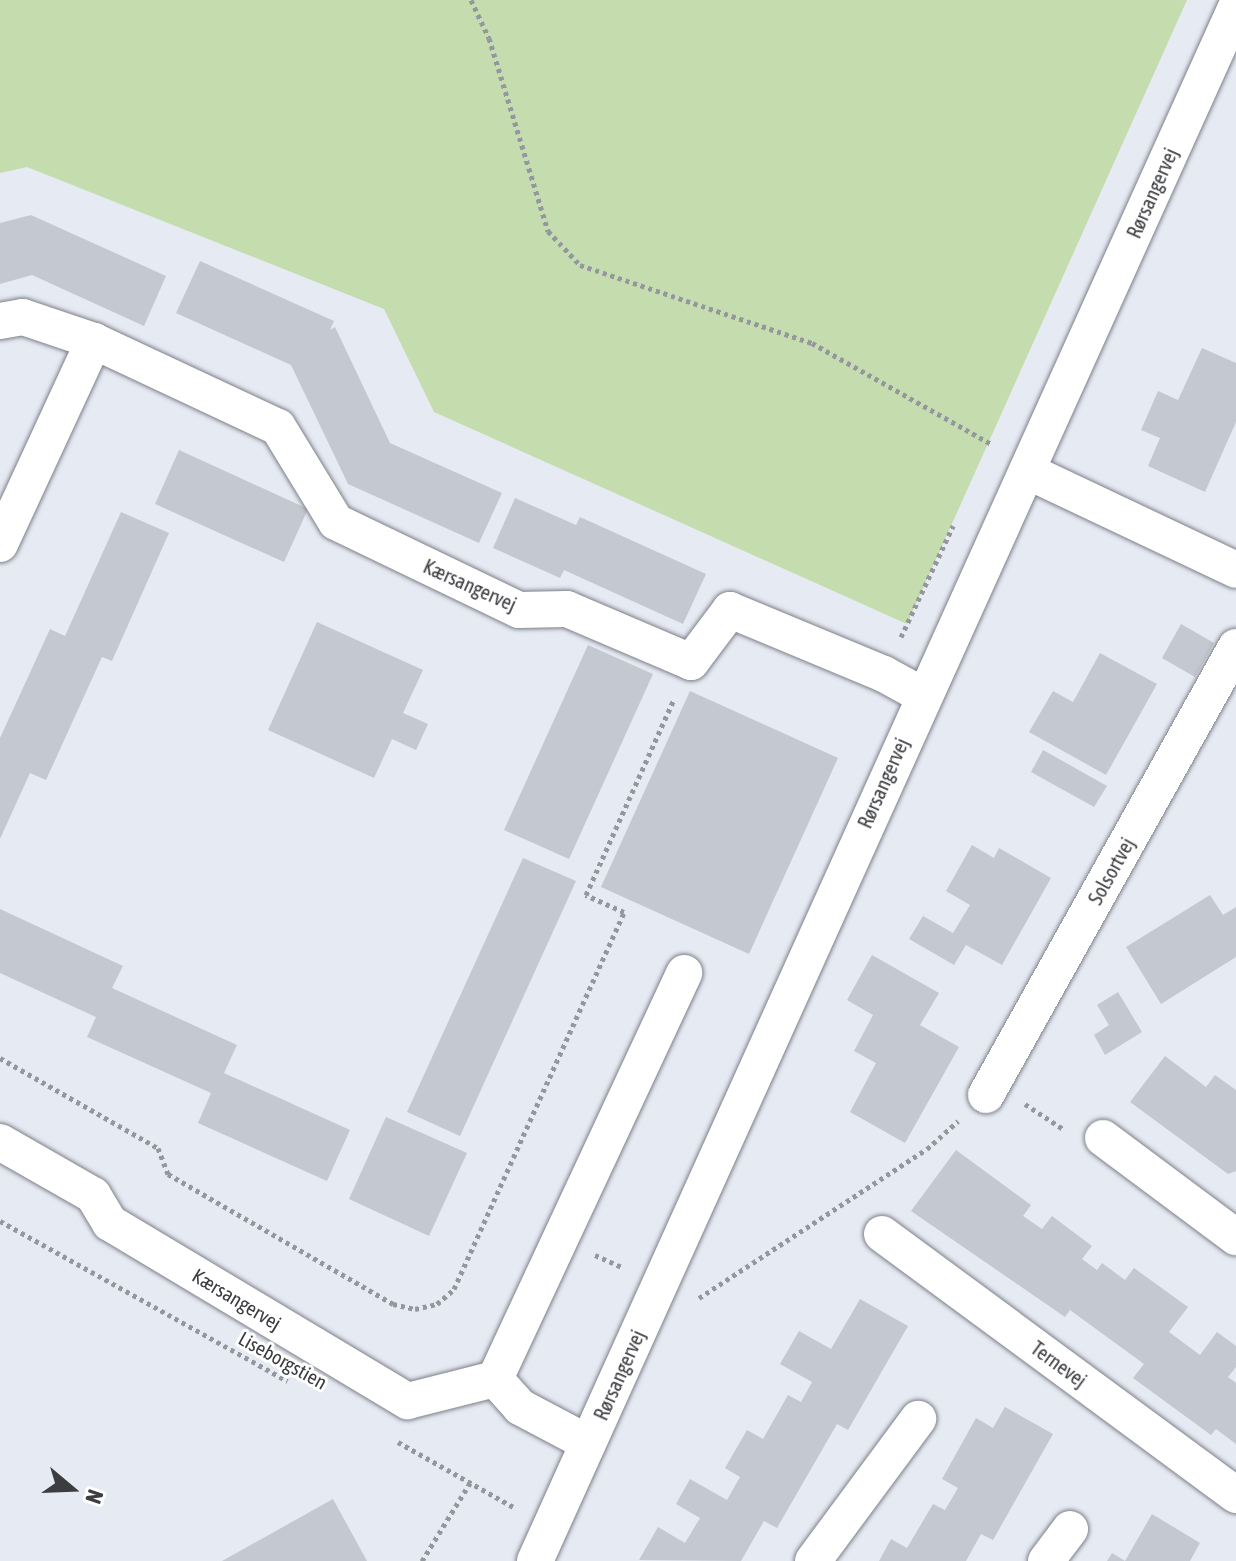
<!DOCTYPE html>
<meta charset="utf-8">
<style>
body{margin:0}
#map{position:relative;width:1236px;height:1561px;overflow:hidden;background:#e6eaf3;font-family:"Asap Condensed",sans-serif}
div>[style]{position:absolute}
[style*='--x']{left:calc(var(--x)*1px);top:calc(var(--y)*1px);width:calc(var(--w)*1px);rotate:calc(var(--a)*1deg)}
.green>*{inset:0;background:#c5dcaf}
.building>*{inset:0;background:#c4c8d1}
.path>*{height:5px;margin-top:-2.5px;transform-origin:0;background:repeating-linear-gradient(90deg,#94979d 0 4px,transparent 0 8px)}
.roads{filter:drop-shadow(0 0 2px #7d8089) drop-shadow(0 0 2px #7d8089)}
.minor>*{height:36px;margin:-18px;padding:0 18px;transform-origin:18px;border-radius:18px;background:#fff}
span{translate:-50% -50%;white-space:nowrap;text-align:center;line-height:1.15;-webkit-text-stroke:6px #fff;paint-order:stroke}
.street-label{font-size:20px;color:#3b3d40}
.north{position:absolute;left:32px;top:1449px;width:80px;height:80px;-webkit-text-stroke:6px #fff;paint-order:stroke;rotate:109deg;font-size:22px;font-weight:700;line-height:32px;text-align:center;color:#3b3d40}
.north::after{content:'';display:block;margin:auto;width:28px;height:36px;background:#3b3d40;clip-path:polygon(50% 0,100% 100%,50% 72%,0 100%)}
</style>
<div id="map">
<div class="green">
<i style="clip-path:polygon(0 0,1187px 0,907px 624px,434px 412px,384px 309px,27px 167px,0 173px)"></i>
</div>
<div class="building">
<i style="clip-path:polygon(31px 215px,166px 276px,144px 326px,32px 275px,0 284px,0 223px)"></i>
<i style="clip-path:polygon(200px 261px,334px 321px,330px 330px,335px 327px,390px 443px,502px 493px,479px 543px,348px 484px,291px 365px,176px 313px)"></i>
<i style="clip-path:polygon(1202px 348px,1236px 363px,1236px 422px,1205px 492px,1148px 466px,1160px 438px,1141px 430px,1158px 391px,1178px 400px)"></i>
<i style="clip-path:polygon(179px 450px,308px 509px,284px 562px,155px 504px)"></i>
<i style="clip-path:polygon(515px 498px,576px 525px,580px 517px,706px 574px,683px 624px,564px 570px,560px 578px,493px 548px)"></i>
<i style="clip-path:polygon(121px 512px,169px 533px,112px 661px,102px 657px,46px 780px,30px 773px,0 839px,0 738px,50px 629px,65px 636px)"></i>
<i style="clip-path:polygon(317px 622px,423px 670px,403px 713px,428px 724px,416px 750px,392px 739px,374px 778px,268px 730px)"></i>
<i style="clip-path:polygon(1181px 624px,1214px 643px,1195px 677px,1162px 658px)"></i>
<i style="clip-path:polygon(588px 645px,653px 674px,569px 859px,504px 830px)"></i>
<i style="clip-path:polygon(1100px 653px,1157px 684px,1106px 775px,1029px 732px,1053px 691px,1073px 702px)"></i>
<i style="clip-path:polygon(690px 691px,838px 758px,749px 954px,601px 887px)"></i>
<i style="clip-path:polygon(1043px 750px,1107px 786px,1094px 807px,1031px 772px)"></i>
<i style="clip-path:polygon(972px 845px,994px 858px,999px 848px,1051px 878px,1002px 965px,966px 945px,954px 965px,909px 939px,923px 916px,953px 933px,970px 905px,946px 891px)"></i>
<i style="clip-path:polygon(523px 858px,576px 881px,460px 1136px,407px 1112px)"></i>
<i style="clip-path:polygon(1210px 895px,1223px 915px,1236px 907px,1236px 957px,1161px 1004px,1126px 947px)"></i>
<i style="clip-path:polygon(0 909px,123px 966px,112px 988px,237px 1045px,224px 1073px,350px 1130px,327px 1181px,198px 1123px,211px 1093px,87px 1037px,96px 1017px,0 973px)"></i>
<i style="clip-path:polygon(872px 955px,939px 993px,920px 1025px,959px 1047px,905px 1143px,850px 1112px,876px 1063px,854px 1051px,873px 1015px,847px 1000px)"></i>
<i style="clip-path:polygon(1118px 992px,1142px 1032px,1105px 1055px,1094px 1035px,1109px 1025px,1097px 1005px)"></i>
<i style="clip-path:polygon(1165px 1056px,1206px 1087px,1215px 1075px,1236px 1090px,1236px 1171px,1228px 1174px,1130px 1102px)"></i>
<i style="clip-path:polygon(386px 1117px,467px 1153px,429px 1236px,349px 1199px)"></i>
<i style="clip-path:polygon(956px 1150px,1031px 1205px,1023px 1216px,1042px 1229px,1052px 1216px,1092px 1246px,1082px 1259px,1097px 1270px,1102px 1263px,1125px 1280px,1134px 1268px,1188px 1307px,1169px 1332px,1200px 1355px,1217px 1332px,1236px 1346px,1236px 1367px,1228px 1377px,1236px 1383px,1236px 1444px,1216px 1429px,1211px 1435px,1133px 1378px,1144px 1364px,1070px 1310px,1065px 1317px,911px 1211px)"></i>
<i style="clip-path:polygon(860px 1299px,908px 1326px,848px 1430px,837px 1424px,777px 1528px,764px 1521px,741px 1561px,639px 1560px,658px 1527px,685px 1543px,700px 1518px,676px 1504px,690px 1479px,727px 1500px,740px 1477px,725px 1468px,747px 1430px,763px 1439px,788px 1395px,801px 1402px,812px 1382px,780px 1364px,799px 1331px,831px 1349px)"></i>
<i style="clip-path:polygon(1005px 1407px,1053px 1434px,993px 1540px,981px 1534px,966px 1561px,879px 1561px,891px 1539px,907px 1548px,933px 1504px,945px 1510px,958px 1488px,942px 1479px,976px 1418px,993px 1428px)"></i>
<i style="clip-path:polygon(333px 1499px,367px 1561px,222px 1561px)"></i>
<i style="clip-path:polygon(1152px 1514px,1200px 1543px,1190px 1561px,1107px 1561px,1112px 1553px,1125px 1561px)"></i>
</div>
<div class="path">
<i style="--x:471;--y:0;--w:42;--a:64.7"></i>
<i style="--x:489;--y:38;--w:202;--a:73"></i>
<i style="--x:548;--y:231;--w:47;--a:46.7"></i>
<i style="--x:580;--y:265;--w:245;--a:18.6"></i>
<i style="--x:812;--y:343;--w:206;--a:29.4"></i>
<i style="--x:901;--y:637;--w:123;--a:-64.9"></i>
<i style="--x:0;--y:1058;--w:182;--a:29.7"></i>
<i style="--x:158;--y:1148;--w:28;--a:69"></i>
<i style="--x:168;--y:1174;--w:260;--a:30"></i>
<i style="--x:393;--y:1304;--w:23;--a:13"></i>
<i style="--x:415;--y:1309;--w:23;--a:-13"></i>
<i style="--x:437;--y:1304;--w:23;--a:-41"></i>
<i style="--x:454;--y:1289;--w:414;--a:-65.7"></i>
<i style="--x:624;--y:912;--w:42;--a:-155.9"></i>
<i style="--x:586;--y:895;--w:215;--a:-65.8"></i>
<i style="--x:1025;--y:1104;--w:45;--a:33.3"></i>
<i style="--x:0;--y:1221;--w:329;--a:29.1"></i>
<i style="--x:595;--y:1255;--w:30;--a:24"></i>
<i style="--x:699;--y:1298;--w:272;--a:-33.2"></i>
<i style="--x:927;--y:1149;--w:42;--a:-42.1"></i>
<i style="--x:398;--y:1442;--w:134;--a:29.4"></i>
<i style="--x:422;--y:1561;--w:92;--a:-58.4"></i>
</div>
<div class="roads">
<div class="minor">
<i style="--x:0;--y:321;--w:23;--a:-10"></i>
<i style="--x:23;--y:317;--w:75;--a:18.7"></i>
<i style="--x:94;--y:341;--w:203;--a:25.1"></i>
<i style="--x:278;--y:427;--w:111;--a:58.6"></i>
<i style="--x:336;--y:522;--w:203;--a:25.7"></i>
<i style="--x:519;--y:610;--w:48;--a:-1.2"></i>
<i style="--x:567;--y:609;--w:135;--a:23.1"></i>
<i style="--x:691;--y:662;--w:65;--a:-53.1"></i>
<i style="--x:730;--y:610;--w:167;--a:22.6"></i>
<i style="--x:884;--y:674;--w:43;--a:28.9"></i>
<i style="--x:1027;--y:471;--w:231;--a:25.3"></i>
<i style="--x:0;--y:544;--w:224;--a:-65.2"></i>
<i style="--x:986;--y:1095;--w:513;--a:-60.84"></i>
<i style="--x:1103;--y:1138;--w:166;--a:36.7"></i>
<i style="--x:0;--y:1142;--w:107;--a:29.7"></i>
<i style="--x:93;--y:1195;--w:33;--a:59"></i>
<i style="--x:110;--y:1223;--w:347;--a:30.9"></i>
<i style="--x:408;--y:1401;--w:90;--a:-14.2"></i>
<i style="--x:495;--y:1379;--w:448;--a:-65"></i>
<i style="--x:882;--y:1234;--w:440;--a:36.4"></i>
<i style="--x:495;--y:1379;--w:38;--a:48"></i>
<i style="--x:520;--y:1407;--w:77;--a:27.9"></i>
<i style="--x:535;--y:1561;--w:1705;--a:-65.72"></i>
<i style="--x:813;--y:1561;--w:177;--a:-53.5"></i>
<i style="--x:1046;--y:1561;--w:40;--a:-53"></i>
</div>
</div>
<div class="street-label">
<span style="left:1152px;top:193px;rotate:-66deg">Rørsangervej</span>
<span style="left:470px;top:585px;rotate:24deg">Kærsangervej</span>
<span style="left:883px;top:783px;rotate:-66deg">Rørsangervej</span>
<span style="left:1111px;top:871px;rotate:-61deg">Solsortvej</span>
<span style="left:237px;top:1299px;rotate:31deg">Kærsangervej</span>
<span style="left:283px;top:1360px;rotate:29deg">Liseborgstien</span>
<span style="left:1059px;top:1364px;rotate:36deg">Ternevej</span>
<span style="left:619px;top:1375px;rotate:-66deg">Rørsangervej</span>
</div>
<div class="north">N</div>
</div>
